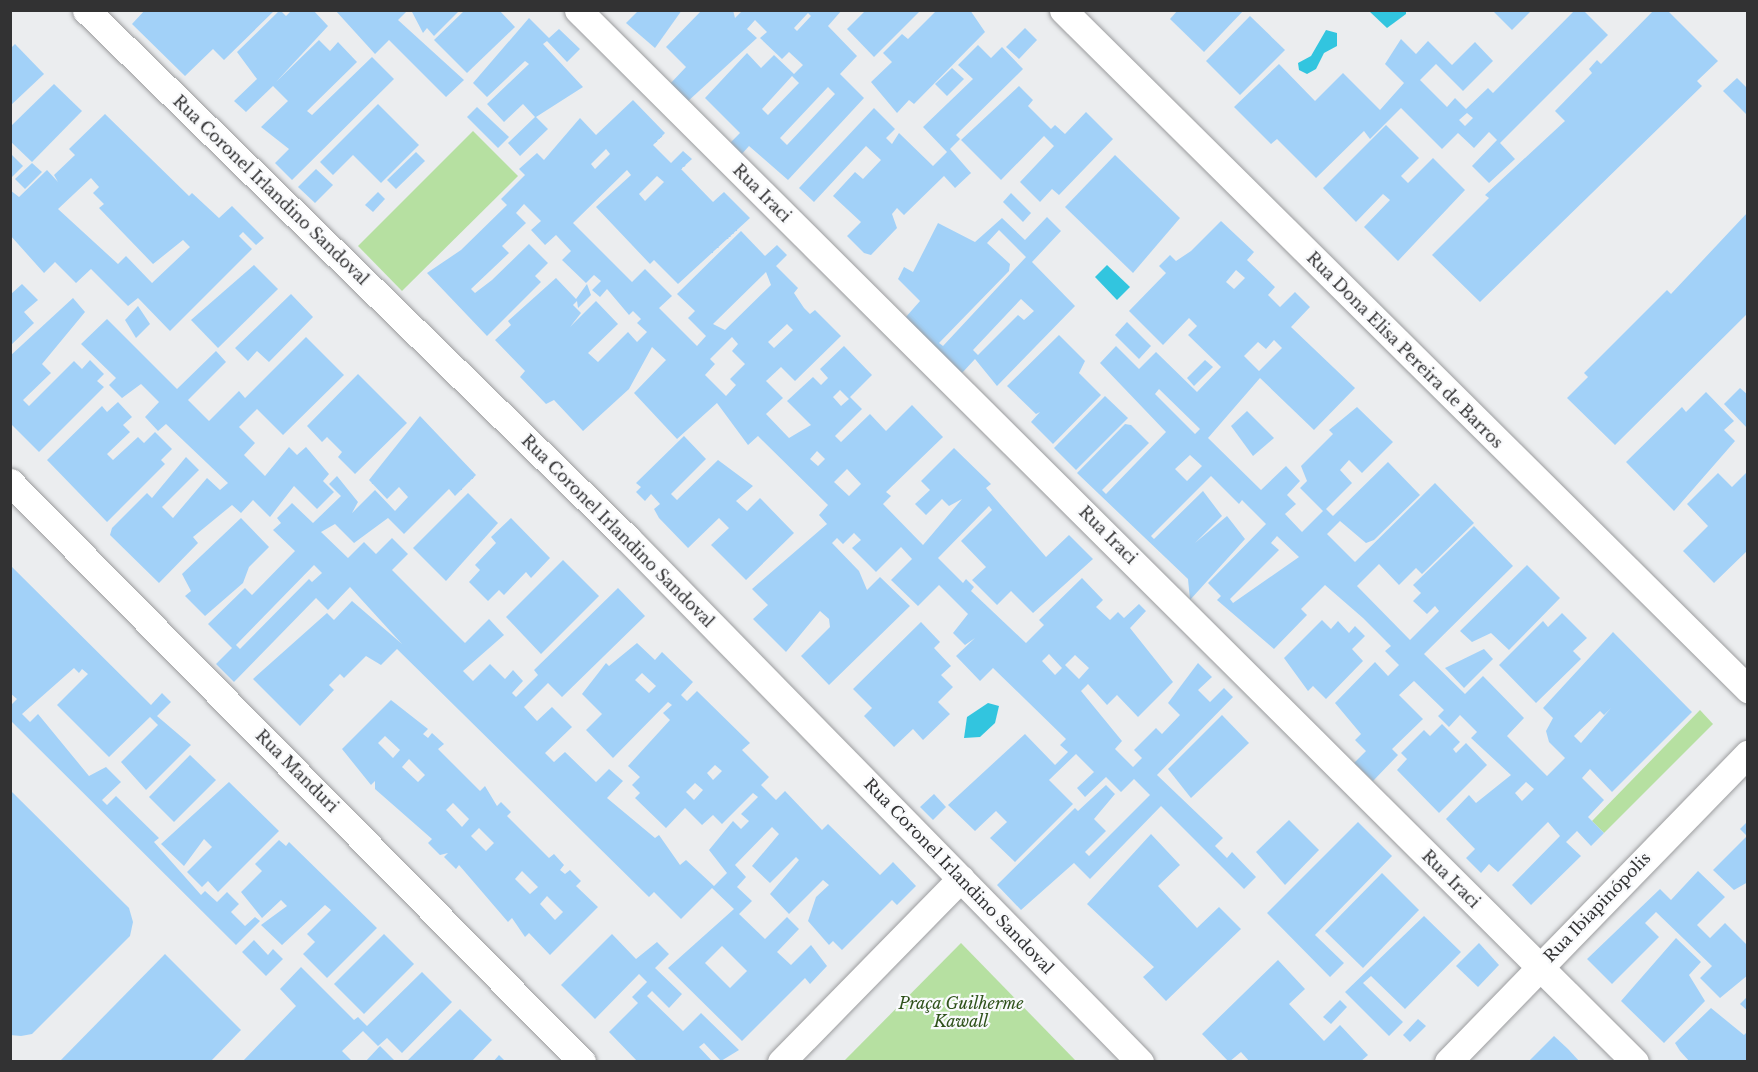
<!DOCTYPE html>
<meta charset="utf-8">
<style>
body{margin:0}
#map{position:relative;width:1758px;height:1072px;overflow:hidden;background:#ebedef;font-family:"Libre Baskerville",serif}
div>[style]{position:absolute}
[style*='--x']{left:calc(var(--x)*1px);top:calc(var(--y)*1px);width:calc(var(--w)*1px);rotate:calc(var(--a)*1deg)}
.green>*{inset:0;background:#b6e0a1}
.water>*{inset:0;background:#32c5df}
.building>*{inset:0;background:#a2d1f8}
.roads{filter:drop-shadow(0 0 2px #9c9d9f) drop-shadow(0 0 2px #9c9d9f)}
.minor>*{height:27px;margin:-13.5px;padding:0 13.5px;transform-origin:13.5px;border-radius:13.5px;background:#fff}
span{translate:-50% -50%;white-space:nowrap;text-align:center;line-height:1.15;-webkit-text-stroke:4.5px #f9fafc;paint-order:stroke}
.street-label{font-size:16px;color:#323233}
.park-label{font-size:16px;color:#2e511a;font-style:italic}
.frame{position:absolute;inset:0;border:12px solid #323233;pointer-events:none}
</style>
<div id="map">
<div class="green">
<i style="clip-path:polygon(473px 131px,518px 176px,402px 291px,358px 246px)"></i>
<i style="clip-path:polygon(1700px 710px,1713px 724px,1604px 833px,1592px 821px)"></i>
<i style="clip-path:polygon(961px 943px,1076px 1061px,844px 1061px)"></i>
</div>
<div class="water">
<i style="clip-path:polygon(1369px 11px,1406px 11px,1406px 14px,1387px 28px)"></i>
<i style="clip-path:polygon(1326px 30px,1337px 33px,1337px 46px,1324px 53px,1316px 69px,1307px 74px,1299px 70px,1298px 63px,1311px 56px)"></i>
<i style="clip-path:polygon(1107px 265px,1130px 287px,1117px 300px,1095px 277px)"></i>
<i style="clip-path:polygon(988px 703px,999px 706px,995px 723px,980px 737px,964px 738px,967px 717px)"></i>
</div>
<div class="building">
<i style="clip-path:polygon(145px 10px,164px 11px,275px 10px,224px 60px,213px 49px,185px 76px,132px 24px)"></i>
<i style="clip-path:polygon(280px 10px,286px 16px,292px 10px,313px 10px,328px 26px,276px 82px,319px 40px,330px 51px,338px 42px,357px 62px,307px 111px,312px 115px,372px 57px,394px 79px,292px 180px,275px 163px,289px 149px,261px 127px,288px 101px,273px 86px,246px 112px,234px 101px,257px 79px,237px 52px)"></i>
<i style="clip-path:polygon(335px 10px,408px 10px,398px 20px,464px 80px,446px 97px,389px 40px,375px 54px)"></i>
<i style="clip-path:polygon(411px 10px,460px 10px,434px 36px,427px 28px,423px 33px)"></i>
<i style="clip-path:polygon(465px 10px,499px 10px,515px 27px,467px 73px,434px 40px)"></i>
<i style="clip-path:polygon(639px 10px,682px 10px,655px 48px,626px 23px)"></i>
<i style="clip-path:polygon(evenodd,702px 10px,733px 10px,735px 18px,743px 10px,842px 10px,828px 26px,857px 56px,840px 74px,864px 98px,788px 180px,749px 146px,740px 156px,729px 144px,740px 133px,705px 98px,747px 53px,761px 68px,774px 55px,794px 74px,803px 65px,789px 52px,782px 59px,760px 38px,767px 32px,755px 20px,747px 29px,757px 38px,687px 102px,669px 85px,686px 67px,666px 47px,702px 10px,808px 13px,811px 16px,797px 31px,794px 28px,808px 13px,702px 10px,792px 76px,799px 83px,768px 115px,762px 109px,792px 76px,702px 10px,828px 87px,835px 94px,787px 145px,780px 138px,828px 87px)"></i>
<i style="clip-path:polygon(866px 10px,921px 10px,874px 57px,847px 29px)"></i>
<i style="clip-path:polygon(937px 10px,970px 10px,985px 32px,914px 104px,909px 100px,897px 113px,871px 82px,892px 62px,883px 53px,902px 34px,908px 39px)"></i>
<i style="clip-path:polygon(1178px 10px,1244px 10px,1204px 52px,1170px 19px)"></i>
<i style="clip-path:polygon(1492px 10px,1532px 10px,1512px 30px)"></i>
<i style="clip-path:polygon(evenodd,1575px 10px,1583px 10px,1608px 35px,1500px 143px,1515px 159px,1489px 183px,1472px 166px,1497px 140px,1489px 132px,1474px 148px,1458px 133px,1442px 149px,1401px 108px,1370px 139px,1364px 131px,1316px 178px,1277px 139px,1271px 144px,1234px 107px,1279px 64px,1315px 101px,1343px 73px,1380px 110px,1404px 83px,1385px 64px,1401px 39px,1416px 54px,1428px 41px,1452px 65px,1475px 42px,1493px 61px,1463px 91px,1436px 64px,1420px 80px,1447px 107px,1455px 98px,1466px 109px,1488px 88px,1493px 93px,1575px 10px,1467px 113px,1473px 118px,1465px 126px,1459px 120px,1467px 113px)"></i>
<i style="clip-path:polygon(1654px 10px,1667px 10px,1718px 61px,1697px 81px,1702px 86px,1480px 302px,1432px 255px,1489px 198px,1485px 195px,1565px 121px,1555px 111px,1592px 73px,1589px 69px,1597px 60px,1601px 64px)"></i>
<i style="clip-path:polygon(1250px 16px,1285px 50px,1240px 95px,1206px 61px)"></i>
<i style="clip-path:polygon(529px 18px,549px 38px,559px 29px,580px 49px,567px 62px,547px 41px,543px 44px,583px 87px,536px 117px,548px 129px,520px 156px,508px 143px,535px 117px,523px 104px,504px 122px,487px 104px,529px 64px,525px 61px,487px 97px,473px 83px)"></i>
<i style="clip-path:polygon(1025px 28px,1037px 40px,1019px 59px,1006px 47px)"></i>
<i style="clip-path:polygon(15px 44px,44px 74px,10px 106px,10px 49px)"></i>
<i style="clip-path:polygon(978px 45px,991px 58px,1002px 47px,1023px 69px,956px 135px,960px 139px,950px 149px,971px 173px,955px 188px,944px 176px,904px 215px,897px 208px,892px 214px,897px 228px,871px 255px,864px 253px,847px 236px,861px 222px,833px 196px,855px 172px,863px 179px,881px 160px,866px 146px,814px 202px,799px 188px,874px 108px,895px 129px,886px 138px,892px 144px,899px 133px,933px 166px,947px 152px,923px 127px,973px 79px,958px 65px)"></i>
<i style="clip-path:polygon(952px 68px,964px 79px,947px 96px,935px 84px)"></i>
<i style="clip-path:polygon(1737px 78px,1748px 89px,1748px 116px,1723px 91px)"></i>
<i style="clip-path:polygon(54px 84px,82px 111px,32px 162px,10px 141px,10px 127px)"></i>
<i style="clip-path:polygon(1019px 86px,1033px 100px,1028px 106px,1051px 129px,1055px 125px,1065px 134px,1086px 112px,1113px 139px,1059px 195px,1052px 189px,1040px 202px,1020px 182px,1054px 146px,1044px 136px,1001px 180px,961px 140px)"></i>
<i style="clip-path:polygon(evenodd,633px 100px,665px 133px,653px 145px,671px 163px,683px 151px,692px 159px,681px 169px,713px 202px,724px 192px,750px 218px,678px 284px,654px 260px,650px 264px,596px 207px,631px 175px,627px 170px,573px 223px,632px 282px,645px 269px,672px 296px,659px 308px,697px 346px,706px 336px,688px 318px,695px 311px,677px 294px,741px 231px,765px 256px,777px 245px,787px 255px,776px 266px,798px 288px,794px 293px,804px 308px,810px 314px,815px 310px,841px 336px,795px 381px,781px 367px,766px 381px,783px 398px,766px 414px,789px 438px,811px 425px,787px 401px,813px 377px,821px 385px,828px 378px,820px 369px,844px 346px,872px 375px,850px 397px,862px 409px,835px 436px,841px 442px,870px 414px,886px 431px,912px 405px,943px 437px,886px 492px,891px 496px,883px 504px,923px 545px,962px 499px,949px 506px,942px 499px,926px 515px,915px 504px,930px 490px,921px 481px,954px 448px,991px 484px,986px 488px,1046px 557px,1069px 535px,1093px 559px,1033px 613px,1011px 591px,997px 605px,972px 580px,986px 567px,961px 541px,992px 510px,989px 506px,938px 558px,963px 583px,966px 579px,974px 587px,971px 591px,1026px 643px,1044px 625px,1039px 620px,1082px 578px,1103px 600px,1096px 607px,1110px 620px,1118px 612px,1124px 618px,1139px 604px,1146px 611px,1130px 628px,1173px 682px,1138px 717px,1117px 695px,1107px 705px,1088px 684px,1081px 691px,1122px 741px,1115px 749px,1133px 767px,1142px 758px,1134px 750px,1156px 728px,1162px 734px,1180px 715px,1168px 703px,1198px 663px,1212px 677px,1198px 690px,1210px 702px,1224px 688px,1233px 697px,1157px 775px,1223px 838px,1215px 846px,1227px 858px,1232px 852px,1256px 877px,1244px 889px,1161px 806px,1090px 879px,1074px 863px,1021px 910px,997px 885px,1075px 808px,1078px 811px,1106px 785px,1115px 794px,1094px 819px,1106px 831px,1085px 852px,1089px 856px,1150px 795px,1134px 779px,1121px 792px,1106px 777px,1085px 797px,1077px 788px,1094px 772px,1076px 754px,1049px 780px,1073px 804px,1015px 862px,990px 838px,1007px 822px,996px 811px,975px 831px,948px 805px,1025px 734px,1055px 765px,1068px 752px,1060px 745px,1066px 739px,993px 668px,980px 681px,956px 656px,975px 638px,965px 645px,953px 633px,968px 614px,939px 585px,918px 606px,891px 580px,912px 559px,901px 547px,876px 572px,852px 548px,861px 540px,854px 533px,843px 544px,837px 538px,832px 543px,859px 571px,867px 590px,880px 577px,910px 606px,829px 685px,801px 656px,830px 627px,829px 619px,820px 611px,786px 652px,753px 619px,768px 605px,752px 589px,827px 524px,819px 515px,828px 505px,758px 436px,748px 445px,717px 403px,677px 439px,634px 393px,666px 360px,652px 347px,629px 389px,583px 431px,554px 400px,546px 404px,520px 377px,525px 371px,495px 340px,511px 325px,508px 321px,556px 278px,576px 299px,587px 284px,591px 295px,578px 308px,577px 301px,573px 305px,581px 313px,570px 327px,596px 301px,618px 324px,588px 353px,598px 362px,628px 332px,637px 342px,647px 332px,637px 323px,641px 319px,633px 311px,629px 315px,607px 289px,600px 297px,592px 290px,601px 281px,594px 275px,586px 283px,562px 260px,571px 251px,556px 235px,545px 245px,531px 230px,541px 221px,524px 204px,516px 213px,526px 223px,502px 246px,509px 253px,471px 289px,475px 293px,492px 280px,529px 244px,548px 263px,535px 276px,541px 282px,487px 336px,427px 273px,461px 250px,507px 205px,501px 199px,525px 175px,519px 169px,537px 153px,544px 160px,580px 118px,596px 135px,633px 100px,606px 149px,610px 154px,595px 169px,591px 164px,606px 149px,633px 100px,657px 176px,664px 182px,645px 201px,639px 194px,657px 176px,633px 100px,766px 272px,771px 285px,725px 330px,713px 324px,766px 272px,633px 100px,787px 324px,793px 330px,774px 348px,768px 342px,787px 324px,633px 100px,732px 337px,738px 344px,732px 351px,745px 364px,730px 379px,736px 385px,726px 396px,705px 375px,715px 364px,710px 359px,732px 337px,633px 100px,840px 390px,849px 399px,841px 406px,833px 397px,840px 390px,633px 100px,817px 451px,825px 459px,818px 466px,810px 459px,817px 451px,633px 100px,847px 469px,861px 484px,849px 496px,834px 482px,847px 469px,633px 100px,1049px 654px,1062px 668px,1055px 675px,1042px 661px,1049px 654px,633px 100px,1075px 655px,1089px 668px,1079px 679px,1065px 665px,1075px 655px)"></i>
<i style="clip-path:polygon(378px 104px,419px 145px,381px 183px,353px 155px,333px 175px,320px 162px)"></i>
<i style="clip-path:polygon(477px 107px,509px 137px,498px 148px,467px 117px)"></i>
<i style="clip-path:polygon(evenodd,105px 114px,189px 196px,192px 193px,219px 218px,232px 206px,264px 238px,256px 245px,243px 232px,239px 236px,252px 249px,170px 331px,138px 298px,128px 306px,91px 269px,76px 283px,55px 262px,44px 273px,10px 235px,10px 190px,19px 197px,47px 170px,58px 182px,54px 175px,75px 155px,69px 149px,105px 114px,91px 178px,99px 187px,93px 193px,104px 204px,99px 208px,153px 264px,183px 240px,190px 247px,152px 283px,126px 256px,118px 264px,58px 209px,91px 178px)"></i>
<i style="clip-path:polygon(1386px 125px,1419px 158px,1401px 176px,1408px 183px,1433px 158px,1465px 190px,1398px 261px,1364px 227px,1390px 200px,1383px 194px,1356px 222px,1323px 188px)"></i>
<i style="clip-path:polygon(416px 152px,425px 161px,396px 189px,387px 180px)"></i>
<i style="clip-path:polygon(10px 153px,23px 166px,10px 179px)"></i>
<i style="clip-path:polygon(1115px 155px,1180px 218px,1133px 273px,1065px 207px)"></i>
<i style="clip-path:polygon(32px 163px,42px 172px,25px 189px,15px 179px)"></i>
<i style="clip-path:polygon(316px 169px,333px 185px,315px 203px,298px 187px)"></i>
<i style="clip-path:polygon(378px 192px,385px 199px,373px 212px,365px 205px)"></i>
<i style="clip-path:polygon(1011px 193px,1031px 213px,1023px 222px,1003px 202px)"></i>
<i style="clip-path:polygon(1748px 212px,1748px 313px,1615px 445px,1567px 398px,1588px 377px,1584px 373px,1667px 290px,1671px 294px)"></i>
<i style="clip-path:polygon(evenodd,1047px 217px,1061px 231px,1032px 262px,1075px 306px,997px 386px,975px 359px,961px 374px,905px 318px,920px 301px,898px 279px,904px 267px,913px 272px,938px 223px,975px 242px,1002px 218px,1025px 240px,1047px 217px,999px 230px,1026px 257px,943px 346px,939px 343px,1009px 271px,1010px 264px,987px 243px,999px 230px,1047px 217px,1021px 299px,1034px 311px,1024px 320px,1018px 315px,978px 355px,973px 350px,1021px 299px)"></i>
<i style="clip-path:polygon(evenodd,1221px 221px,1254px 252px,1247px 260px,1275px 287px,1268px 295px,1280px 307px,1295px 292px,1310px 307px,1291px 327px,1355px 388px,1314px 430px,1260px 378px,1208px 438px,1261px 490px,1286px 466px,1300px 481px,1287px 495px,1296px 504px,1285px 514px,1302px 532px,1323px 511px,1300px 488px,1307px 481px,1301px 466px,1333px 434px,1329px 430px,1357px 407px,1393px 442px,1362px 473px,1349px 460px,1340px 470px,1352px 483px,1326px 509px,1333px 516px,1388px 462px,1420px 495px,1374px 540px,1366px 543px,1340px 521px,1327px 534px,1355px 562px,1435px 483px,1474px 523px,1422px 574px,1416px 568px,1399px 585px,1379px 564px,1357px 586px,1410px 640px,1439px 611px,1435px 606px,1427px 614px,1413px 601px,1421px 593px,1413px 585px,1474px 526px,1513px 566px,1424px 654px,1465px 694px,1483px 676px,1524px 718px,1507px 736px,1547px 776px,1565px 758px,1549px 742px,1546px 731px,1553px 718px,1543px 708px,1613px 632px,1692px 712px,1612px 792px,1590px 769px,1582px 778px,1604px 800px,1588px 817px,1604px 833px,1591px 846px,1577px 831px,1566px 842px,1581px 856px,1531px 905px,1512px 885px,1560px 836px,1548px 822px,1498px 872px,1489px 864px,1481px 873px,1466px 858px,1475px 849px,1446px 819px,1469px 795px,1476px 803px,1511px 775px,1471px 738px,1477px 732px,1460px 715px,1449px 727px,1438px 716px,1444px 710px,1414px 681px,1399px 695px,1423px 719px,1392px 749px,1398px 755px,1373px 781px,1354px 763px,1366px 751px,1355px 740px,1361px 734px,1335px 703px,1375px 662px,1388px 676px,1399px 665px,1385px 651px,1391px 646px,1363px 618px,1325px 585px,1301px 609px,1307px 615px,1274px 649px,1217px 600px,1221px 596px,1208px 583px,1266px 524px,1242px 500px,1239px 504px,1211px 476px,1151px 536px,1154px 539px,1203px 491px,1222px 516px,1195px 543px,1227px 516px,1245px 539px,1190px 600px,1188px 579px,1077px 473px,1125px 424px,1131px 425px,1149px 443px,1102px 490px,1106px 494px,1166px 432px,1100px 363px,1116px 346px,1139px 369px,1156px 352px,1197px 392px,1221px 367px,1188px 335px,1197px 326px,1189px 318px,1163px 345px,1129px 311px,1166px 273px,1159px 266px,1170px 255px,1176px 261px,1191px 251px,1221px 221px,1236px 270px,1245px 278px,1234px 289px,1226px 282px,1236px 270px,1221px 221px,1274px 340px,1282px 348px,1259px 371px,1244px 356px,1258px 342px,1266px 349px,1274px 340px,1221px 221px,1159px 389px,1200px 429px,1195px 434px,1155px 394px,1159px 389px,1221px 221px,1190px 455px,1202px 466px,1187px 481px,1175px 469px,1190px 455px,1221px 221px,1277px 536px,1299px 557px,1233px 603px,1230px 599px,1279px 550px,1271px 543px,1277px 536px,1221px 221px,1611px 708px,1581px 743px,1574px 736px,1600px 711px,1604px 715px,1611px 708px,1221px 221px,1526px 782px,1534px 789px,1522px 801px,1515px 793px,1526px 782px)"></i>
<i style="clip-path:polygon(254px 265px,278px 289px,218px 348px,191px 320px)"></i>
<i style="clip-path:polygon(22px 284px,38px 300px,24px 312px,34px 323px,10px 346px,10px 295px)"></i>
<i style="clip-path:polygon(291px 294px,313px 317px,269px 362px,257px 351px,248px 361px,235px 348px)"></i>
<i style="clip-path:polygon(73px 298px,85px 312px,42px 364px,51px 373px,23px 400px,29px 406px,74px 361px,82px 369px,90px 360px,104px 374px,97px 381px,104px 387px,39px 452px,10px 423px,10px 356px)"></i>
<i style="clip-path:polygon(138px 306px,150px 324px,136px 338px,125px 320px)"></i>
<i style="clip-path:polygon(107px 319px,177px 389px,216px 351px,226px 362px,188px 400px,209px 421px,239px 391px,245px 398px,306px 337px,344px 375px,283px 435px,257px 409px,239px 427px,255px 443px,244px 455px,265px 476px,289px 447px,297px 455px,306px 447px,329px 474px,323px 481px,334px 492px,317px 509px,294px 486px,270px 517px,253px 500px,241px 513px,232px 505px,193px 537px,198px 543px,159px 583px,110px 535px,112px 528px,147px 493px,152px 498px,186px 457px,199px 470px,162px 507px,173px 518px,207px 478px,220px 490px,228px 483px,166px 424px,158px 431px,145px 417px,159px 402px,141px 384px,122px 398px,109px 385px,116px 378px,81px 344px)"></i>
<i style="clip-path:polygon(1127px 322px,1151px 346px,1139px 359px,1115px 335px)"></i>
<i style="clip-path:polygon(1059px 335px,1085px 361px,1079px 373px,1101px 395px,1053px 444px,1031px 422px,1040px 412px,1036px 414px,1007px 386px)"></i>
<i style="clip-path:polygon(1205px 360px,1213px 367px,1194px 386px,1187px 378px)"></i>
<i style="clip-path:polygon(358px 374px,407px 423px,355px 474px,338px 457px,342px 452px,327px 437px,322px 442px,307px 426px)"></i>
<i style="clip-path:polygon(1740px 388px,1748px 395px,1748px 429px,1724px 404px)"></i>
<i style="clip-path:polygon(1706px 392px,1734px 421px,1724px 430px,1735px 441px,1674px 511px,1626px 462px,1682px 407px,1686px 412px)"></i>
<i style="clip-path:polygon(1105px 396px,1128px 418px,1076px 470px,1054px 448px)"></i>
<i style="clip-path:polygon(118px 402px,132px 417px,123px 425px,130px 432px,107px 454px,113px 460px,138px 437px,144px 443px,155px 432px,172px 449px,161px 460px,165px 464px,107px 522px,47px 460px,102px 406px,107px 412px)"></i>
<i style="clip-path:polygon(1247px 411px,1274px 438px,1253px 456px,1231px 426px)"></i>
<i style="clip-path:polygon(evenodd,420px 416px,476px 475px,455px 496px,449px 489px,404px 534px,388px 518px,354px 543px,335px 524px,321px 532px,348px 558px,364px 542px,376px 554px,392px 538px,408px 554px,392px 570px,465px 643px,489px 619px,504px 635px,463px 671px,473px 681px,490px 664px,505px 679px,513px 670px,523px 681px,512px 693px,516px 697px,538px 675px,534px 670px,618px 588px,645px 616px,562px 697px,548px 683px,524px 707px,537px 721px,552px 707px,572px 727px,545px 753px,554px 762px,565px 752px,596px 782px,609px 769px,623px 781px,607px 798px,655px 838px,659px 835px,680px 865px,686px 860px,714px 886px,727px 873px,709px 850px,733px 821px,741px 829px,749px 821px,741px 814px,758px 797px,753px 793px,722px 824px,713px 815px,702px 825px,685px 808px,666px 828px,635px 798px,640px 793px,632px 785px,640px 777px,628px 766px,670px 720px,663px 713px,672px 705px,668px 702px,613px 758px,586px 730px,602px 714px,582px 694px,606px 663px,609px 666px,637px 643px,655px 660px,662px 652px,693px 682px,681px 695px,687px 701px,697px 691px,750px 743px,742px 750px,769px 777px,761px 785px,776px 800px,785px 791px,822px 830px,828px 824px,880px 875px,893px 862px,916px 886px,897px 905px,892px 900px,842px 950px,833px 941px,829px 945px,808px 921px,816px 897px,829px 885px,823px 880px,789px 914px,770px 894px,799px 860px,796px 857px,770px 883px,752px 866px,779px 834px,772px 827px,735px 865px,746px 877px,737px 887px,752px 901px,739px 914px,765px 939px,787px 917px,799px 929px,777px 952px,791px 965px,811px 945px,827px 966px,810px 984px,805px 978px,742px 1041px,668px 968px,734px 909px,712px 888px,681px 919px,654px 892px,649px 897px,397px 649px,381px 665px,366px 656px,344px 678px,340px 674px,329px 685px,334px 690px,300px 726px,253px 679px,327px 613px,334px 620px,352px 601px,402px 644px,350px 587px,328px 610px,316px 598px,234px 682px,216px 664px,232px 648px,208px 624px,245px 588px,252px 595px,295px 551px,273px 530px,281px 523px,277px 518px,292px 503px,313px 523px,341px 496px,329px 484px,337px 476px,358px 502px,352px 513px,375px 490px,395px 511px,408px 497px,399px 487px,387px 499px,369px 480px,420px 416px,314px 565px,322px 573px,312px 582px,309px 579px,240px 649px,236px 645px,314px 565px,420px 416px,642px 673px,656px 686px,649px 693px,635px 680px,642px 673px,420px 416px,715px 765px,722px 771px,713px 780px,707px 773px,715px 765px,420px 416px,695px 783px,703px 790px,694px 800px,686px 792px,695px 783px,420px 416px,722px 946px,747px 971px,730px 988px,705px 963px,722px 946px)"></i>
<i style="clip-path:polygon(684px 436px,706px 459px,671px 494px,677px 500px,718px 460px,753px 486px,736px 501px,747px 511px,760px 498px,794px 533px,746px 580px,711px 545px,729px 528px,719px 518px,688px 548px,659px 518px,654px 509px,660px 504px,651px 494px,645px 501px,636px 492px,641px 487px,636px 483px)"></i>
<i style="clip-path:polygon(1748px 471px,1748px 550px,1714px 583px,1683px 551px,1708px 526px,1687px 504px,1718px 473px,1732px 487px)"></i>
<i style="clip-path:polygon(468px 493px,498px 523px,446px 581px,413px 548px)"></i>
<i style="clip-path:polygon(241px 518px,269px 547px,249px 567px,243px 583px,205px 616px,185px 596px,191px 591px,182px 574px)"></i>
<i style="clip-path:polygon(511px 518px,550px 558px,531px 578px,526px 572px,504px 595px,499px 590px,488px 601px,469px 582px,480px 570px,475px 565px,496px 543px,491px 537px)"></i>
<i style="clip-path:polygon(563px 560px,599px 596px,541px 654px,506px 617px)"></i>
<i style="clip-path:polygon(10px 565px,151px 705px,162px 693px,171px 702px,157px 716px,191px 745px,146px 790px,121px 762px,158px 725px,150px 717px,109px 757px,57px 705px,88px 674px,82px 669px,79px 673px,74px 668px,22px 714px,30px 722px,38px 714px,89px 776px,106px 767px,121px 782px,102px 800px,107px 805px,116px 796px,159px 838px,154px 842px,201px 895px,205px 891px,217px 902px,227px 892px,239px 904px,231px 912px,245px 926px,255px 917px,260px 921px,236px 945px,10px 720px,10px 706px,17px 699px,10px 693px)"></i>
<i style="clip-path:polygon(1527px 565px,1560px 598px,1509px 650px,1491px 633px,1472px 642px,1460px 631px)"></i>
<i style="clip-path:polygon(1562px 613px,1587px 638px,1573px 651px,1581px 659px,1536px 703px,1499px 665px,1543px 621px,1548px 627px)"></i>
<i style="clip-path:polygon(1322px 620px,1331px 629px,1338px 621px,1349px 633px,1355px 626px,1365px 636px,1352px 649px,1363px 661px,1326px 699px,1313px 686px,1308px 691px,1284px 658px)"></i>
<i style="clip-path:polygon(921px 622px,940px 642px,934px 648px,951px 666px,941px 675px,953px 687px,938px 702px,950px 714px,923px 740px,913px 729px,894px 747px,864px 716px,872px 708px,853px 689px)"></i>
<i style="clip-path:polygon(1484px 649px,1493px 659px,1464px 688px,1445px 668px)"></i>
<i style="clip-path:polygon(evenodd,391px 700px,428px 729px,423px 734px,428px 738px,432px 733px,444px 744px,438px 749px,480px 791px,485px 786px,497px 806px,501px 802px,511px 812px,507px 816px,549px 858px,554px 854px,564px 865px,560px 870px,565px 874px,570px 870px,581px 881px,576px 886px,598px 907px,550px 955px,529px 933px,525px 937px,512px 918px,508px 922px,459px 865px,456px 869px,444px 857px,448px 853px,440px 855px,428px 843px,432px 839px,375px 789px,375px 781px,371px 785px,342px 749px,391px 700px,385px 736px,400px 750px,393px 758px,378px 743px,385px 736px,391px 700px,409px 759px,425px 775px,418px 782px,402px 767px,409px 759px,391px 700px,453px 803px,469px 819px,462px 827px,446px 810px,453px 803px,391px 700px,479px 828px,494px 843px,486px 851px,471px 836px,479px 828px,391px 700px,522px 871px,538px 887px,530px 894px,515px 879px,522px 871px,391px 700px,547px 896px,563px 912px,555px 920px,540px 904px,547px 896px)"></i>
<i style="clip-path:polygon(1222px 715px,1249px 743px,1191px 798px,1168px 769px)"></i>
<i style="clip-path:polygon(1442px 724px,1460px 742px,1453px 749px,1456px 753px,1466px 743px,1487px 765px,1439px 813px,1397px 770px,1407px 759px,1401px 753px,1424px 730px,1430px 736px)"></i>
<i style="clip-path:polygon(190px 755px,216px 780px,174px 822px,149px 797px)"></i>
<i style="clip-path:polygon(229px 782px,279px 831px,218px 892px,208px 881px,202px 887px,187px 872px,212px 847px,204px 839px,184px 866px,161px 844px)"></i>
<i style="clip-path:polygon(10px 790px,129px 908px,133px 922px,130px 936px,32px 1034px,21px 1036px,10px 1035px)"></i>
<i style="clip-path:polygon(934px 794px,946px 807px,933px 820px,920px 807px)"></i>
<i style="clip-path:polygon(1289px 820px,1319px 850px,1285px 885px,1256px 852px)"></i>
<i style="clip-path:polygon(1748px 821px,1748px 882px,1734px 890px,1713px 870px,1747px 836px,1740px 829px)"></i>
<i style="clip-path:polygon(1358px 822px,1392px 856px,1315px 935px,1344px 963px,1330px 977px,1267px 913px)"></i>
<i style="clip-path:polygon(1151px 834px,1180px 865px,1158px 886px,1197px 928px,1219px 907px,1241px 929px,1166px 1001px,1143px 977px,1154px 967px,1087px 904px)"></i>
<i style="clip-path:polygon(279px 840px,286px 846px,289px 842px,377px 928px,327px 978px,303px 954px,315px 942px,307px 934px,331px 910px,325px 905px,282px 945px,261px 925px,287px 906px,281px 900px,262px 918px,241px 892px,262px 871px,255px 864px)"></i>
<i style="clip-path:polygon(1698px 871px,1725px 897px,1697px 925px,1710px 938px,1725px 923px,1748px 946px,1748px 975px,1720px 998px,1700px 978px,1712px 966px,1656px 912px,1645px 923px,1659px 937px,1612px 984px,1587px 959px,1660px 889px,1671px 900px)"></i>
<i style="clip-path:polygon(1382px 873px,1419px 910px,1363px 968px,1325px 931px)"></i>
<i style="clip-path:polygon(1424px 916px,1461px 952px,1405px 1009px,1371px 976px,1363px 983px,1403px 1022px,1389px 1036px,1345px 992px)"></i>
<i style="clip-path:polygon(384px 934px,414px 964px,364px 1014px,334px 984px)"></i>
<i style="clip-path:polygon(612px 934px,636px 959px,657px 942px,669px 954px,655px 968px,682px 994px,669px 1008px,652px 991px,647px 996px,683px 1031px,701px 1013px,739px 1050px,721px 1061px,704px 1043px,699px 1047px,713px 1062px,638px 1062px,609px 1032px,638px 1003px,632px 997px,647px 982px,639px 974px,595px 1019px,561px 985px)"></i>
<i style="clip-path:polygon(1676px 938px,1701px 962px,1689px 975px,1705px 1001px,1664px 1043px,1621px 1001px)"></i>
<i style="clip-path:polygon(254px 940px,268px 955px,273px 949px,283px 959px,266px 976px,242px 952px)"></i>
<i style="clip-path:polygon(1479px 943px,1499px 965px,1478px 987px,1456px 966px)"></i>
<i style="clip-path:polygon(165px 954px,241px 1030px,210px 1062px,59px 1062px)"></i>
<i style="clip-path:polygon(1278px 960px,1305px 989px,1289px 1004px,1324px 1041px,1340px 1025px,1368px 1055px,1360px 1062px,1250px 1062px,1241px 1052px,1229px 1062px,1202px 1034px)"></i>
<i style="clip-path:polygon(301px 967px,354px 1020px,358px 1017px,367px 1026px,422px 972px,452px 1002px,402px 1053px,387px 1038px,378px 1046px,363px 1031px,342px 1051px,353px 1062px,242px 1062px,296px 1006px,280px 989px)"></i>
<i style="clip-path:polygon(1748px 996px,1748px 1011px,1740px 1004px)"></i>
<i style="clip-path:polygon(1340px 1000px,1347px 1007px,1331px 1024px,1323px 1017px)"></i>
<i style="clip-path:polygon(1711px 1008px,1744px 1035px,1748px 1031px,1748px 1062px,1690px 1062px,1680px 1051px,1675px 1043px)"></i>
<i style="clip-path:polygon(460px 1009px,492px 1040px,471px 1062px,406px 1062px)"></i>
<i style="clip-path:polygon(1418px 1019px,1426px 1026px,1410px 1042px,1403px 1035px)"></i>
<i style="clip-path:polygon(1554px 1036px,1568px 1049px,1580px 1062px,1528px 1062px)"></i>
<i style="clip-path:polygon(380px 1046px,396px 1062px,365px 1062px)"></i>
<i style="clip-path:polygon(499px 1055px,506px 1062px,493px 1062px)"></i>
</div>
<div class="roads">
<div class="minor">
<i style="--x:86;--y:10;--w:757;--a:44.3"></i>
<i style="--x:628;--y:539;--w:732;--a:45.61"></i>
<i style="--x:578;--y:10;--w:1491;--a:44.86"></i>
<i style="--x:1063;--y:10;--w:965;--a:44.75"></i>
<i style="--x:10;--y:482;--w:815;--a:45.4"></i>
<i style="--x:781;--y:1062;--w:257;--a:-45.6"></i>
<i style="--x:1448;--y:1062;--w:430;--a:-45.8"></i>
</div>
</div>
<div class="street-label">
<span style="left:271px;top:190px;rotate:44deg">Rua Coronel Irlandino Sandoval</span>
<span style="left:762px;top:193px;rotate:45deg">Rua Iraci</span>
<span style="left:1405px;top:350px;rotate:45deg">Rua Dona Elisa Pereira de Barros</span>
<span style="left:618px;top:531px;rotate:45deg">Rua Coronel Irlandino Sandoval</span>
<span style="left:1108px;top:535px;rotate:45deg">Rua Iraci</span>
<span style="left:297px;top:771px;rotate:45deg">Rua Manduri</span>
<span style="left:959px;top:876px;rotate:46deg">Rua Coronel Irlandino Sandoval</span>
<span style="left:1451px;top:879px;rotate:45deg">Rua Iraci</span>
<span style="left:1597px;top:907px;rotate:-46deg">Rua Ibiapinópolis</span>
</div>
<div class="park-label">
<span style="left:961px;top:1012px">Praça Guilherme<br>Kawall</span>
</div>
<div class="frame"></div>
</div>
